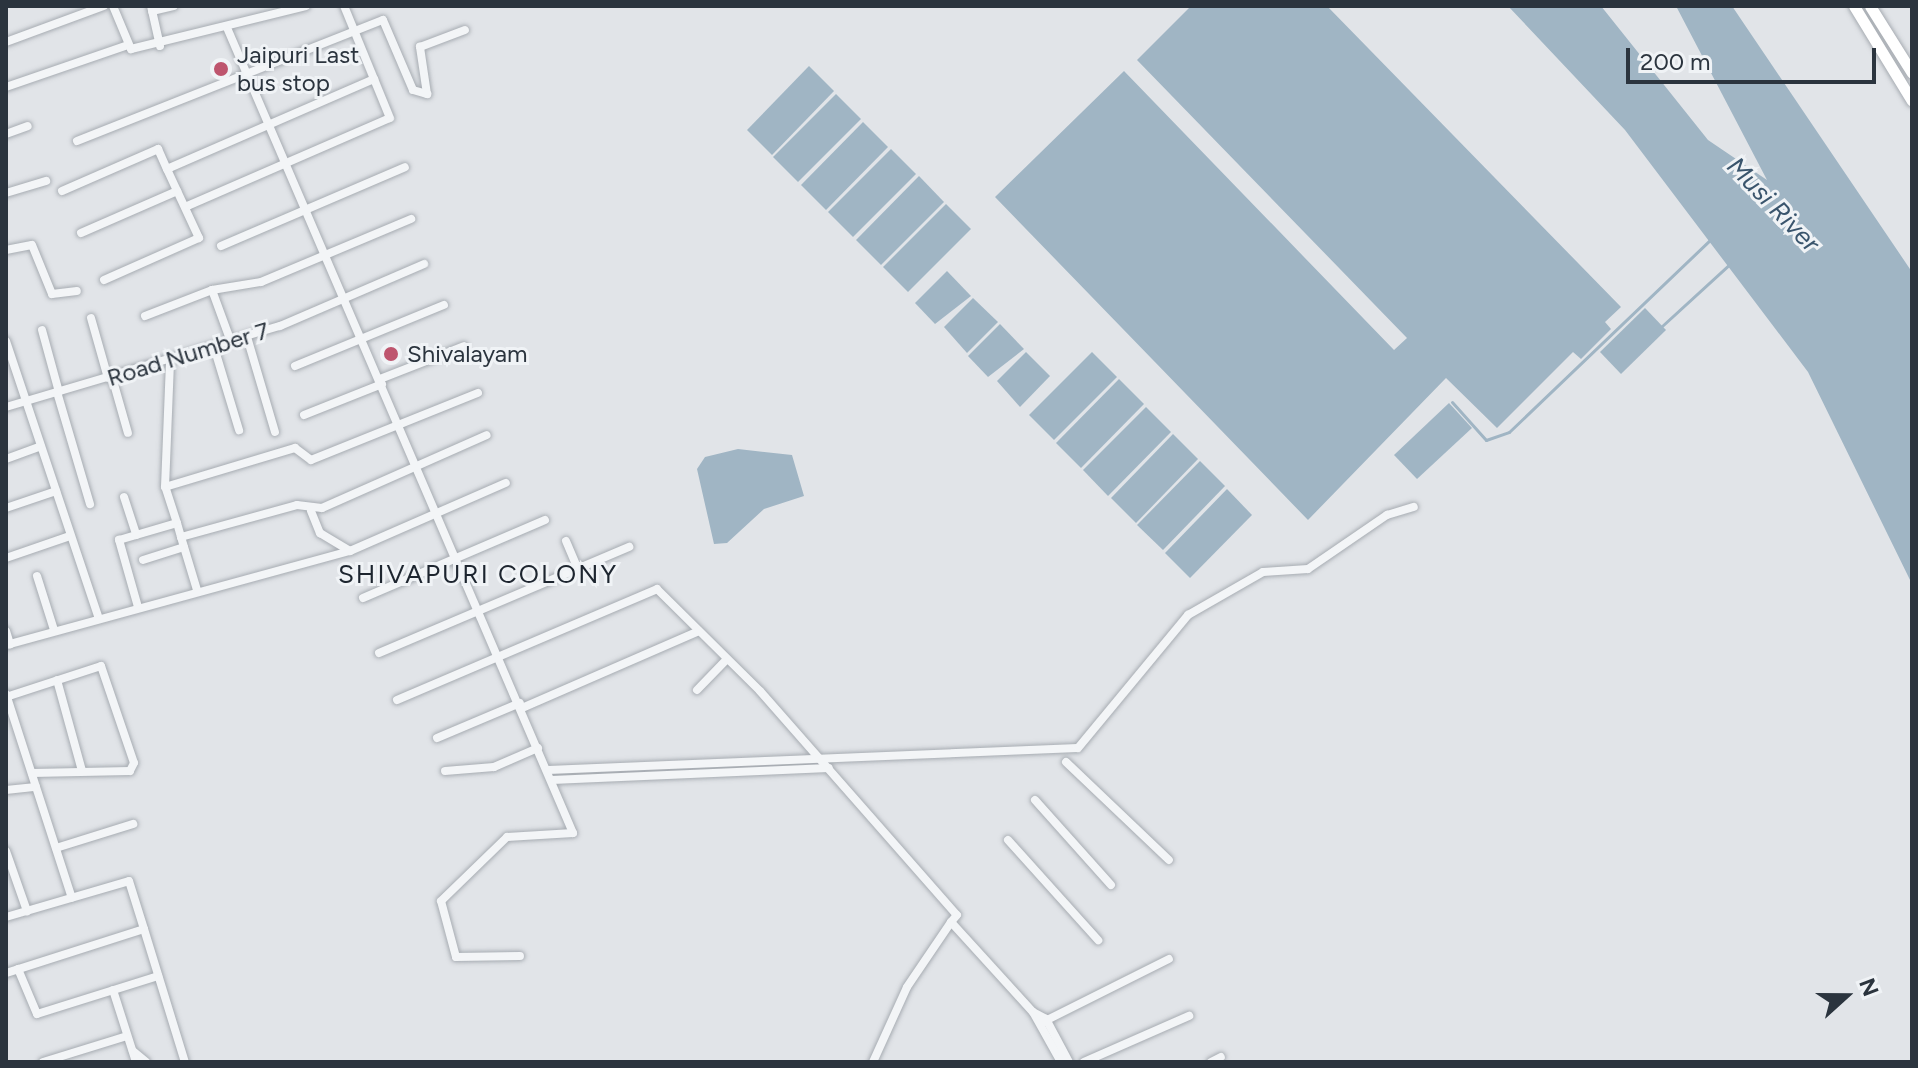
<!DOCTYPE html>
<style>
body{margin:0}
#map{position:relative;width:1918px;height:1068px;overflow:hidden;background:#e1e4e8;font-family:Figtree,sans-serif}
div>[style]{position:absolute}
[style*='--x']{left:calc(var(--x)*1px);top:calc(var(--y)*1px);width:calc(var(--w)*1px);rotate:calc(var(--a)*1deg)}
.water>*{inset:0;background:#a0b5c4}
.stream>*{height:3px;margin:-1.5px;padding:0 1.5px;transform-origin:1.5px;border-radius:1.5px;background:#a0b5c4}
.roads{filter:drop-shadow(0 0 2px #a7acb2) drop-shadow(0 0 2px #a7acb2)}
.street>*{height:8px;margin:-4px;padding:0 4px;transform-origin:4px;border-radius:4px;background:#f3f5f7}
.secondary>*{height:11px;margin:-5.5px;padding:0 5.5px;transform-origin:5.5px;border-radius:5.5px;background:#fff}
.dots>*{width:22px;height:22px;translate:-50% -50%;box-sizing:border-box;border:4px solid #f0f3f6;border-radius:50%}
span{translate:-50% -50%;white-space:nowrap;text-align:center;line-height:1.15;-webkit-text-stroke:6px #f0f3f6;paint-order:stroke}
.poi-label{font-size:24px;color:#2b343e}
.left{translate:0 -50%;text-align:left}
.street-label{font-size:24px;color:#2b343e}
.water-label{font-size:26px;color:#3a556d;font-style:italic}
.neighbourhood-label{font-size:26px;color:#1d252f;letter-spacing:2px}
.frame{position:absolute;inset:0;border:8px solid #2b343e;pointer-events:none}
.north{position:absolute;left:1806px;top:956px;width:80px;height:80px;-webkit-text-stroke:6px #f0f3f6;paint-order:stroke;rotate:69deg;font-size:22px;font-weight:700;line-height:32px;text-align:center;color:#2b343e}
.north::after{content:'';display:block;margin:auto;width:28px;height:36px;background:#2b343e;clip-path:polygon(50% 0,100% 100%,50% 72%,0 100%)}
.scale{position:absolute;left:1626px;top:48px;width:250px;height:36px;box-sizing:border-box;border:4px solid #2b343e;border-top:0;padding-left:10px;font-size:24px;line-height:28px;white-space:nowrap;color:#2b343e;-webkit-text-stroke:6px #f0f3f6;paint-order:stroke}
</style>
<div id="map">
<div class="water">
<i style="clip-path:polygon(1191px 6px,1327px 6px,1621px 307px,1605px 322px,1611px 329px,1581px 359px,1573px 352px,1497px 428px,1446px 378px,1308px 520px,995px 197px,1124px 71px,1394px 350px,1407px 338px,1137px 60px)"></i>
<i style="clip-path:polygon(1508px 6px,1601px 6px,1708px 140px,1767px 180px,1676px 6px,1732px 6px,1912px 272px,1912px 584px,1808px 372px,1625px 130px)"></i>
<i style="clip-path:polygon(809px 66px,834px 91px,772px 155px,747px 130px)"></i>
<i style="clip-path:polygon(836px 94px,861px 119px,798px 182px,773px 157px)"></i>
<i style="clip-path:polygon(863px 122px,888px 147px,826px 210px,801px 185px)"></i>
<i style="clip-path:polygon(891px 149px,916px 174px,853px 237px,828px 212px)"></i>
<i style="clip-path:polygon(919px 176px,944px 202px,881px 265px,856px 240px)"></i>
<i style="clip-path:polygon(946px 204px,971px 229px,908px 292px,883px 267px)"></i>
<i style="clip-path:polygon(947px 271px,971px 296px,935px 324px,915px 303px)"></i>
<i style="clip-path:polygon(973px 298px,998px 322px,967px 353px,944px 327px)"></i>
<i style="clip-path:polygon(1645px 308px,1666px 330px,1621px 374px,1600px 352px)"></i>
<i style="clip-path:polygon(1000px 324px,1024px 349px,988px 377px,968px 356px)"></i>
<i style="clip-path:polygon(1026px 352px,1050px 376px,1020px 407px,997px 381px)"></i>
<i style="clip-path:polygon(1092px 352px,1117px 377px,1054px 440px,1029px 415px)"></i>
<i style="clip-path:polygon(1119px 379px,1144px 404px,1081px 468px,1056px 443px)"></i>
<i style="clip-path:polygon(1449px 403px,1472px 428px,1417px 479px,1394px 455px)"></i>
<i style="clip-path:polygon(1146px 407px,1171px 432px,1108px 496px,1083px 470px)"></i>
<i style="clip-path:polygon(1173px 434px,1198px 459px,1136px 523px,1111px 498px)"></i>
<i style="clip-path:polygon(738px 449px,792px 455px,804px 496px,764px 509px,727px 543px,714px 544px,697px 469px,705px 457px)"></i>
<i style="clip-path:polygon(1200px 461px,1225px 486px,1163px 550px,1137px 525px)"></i>
<i style="clip-path:polygon(1227px 489px,1252px 515px,1190px 578px,1165px 553px)"></i>
</div>
<div class="stream">
<i style="--x:1662;--y:326;--w:92;--a:-42.4"></i>
<i style="--x:1452;--y:402;--w:51;--a:48.2"></i>
<i style="--x:1486;--y:440;--w:24;--a:-19"></i>
<i style="--x:1509;--y:432;--w:277;--a:-43.7"></i>
</div>
<div class="roads">
<div class="street">
<i style="--x:113;--y:6;--w:47;--a:67.3"></i>
<i style="--x:131;--y:49;--w:180;--a:-13.8"></i>
<i style="--x:151;--y:6;--w:41;--a:77.3"></i>
<i style="--x:152;--y:11;--w:22;--a:-13"></i>
<i style="--x:228;--y:30;--w:874;--a:66.75"></i>
<i style="--x:573;--y:833;--w:66;--a:176.5"></i>
<i style="--x:507;--y:837;--w:92;--a:135.9"></i>
<i style="--x:441;--y:901;--w:58;--a:75"></i>
<i style="--x:456;--y:957;--w:64;--a:-0.9"></i>
<i style="--x:6;--y:42;--w:104;--a:-20.2"></i>
<i style="--x:6;--y:87;--w:126;--a:-19"></i>
<i style="--x:6;--y:134;--w:23;--a:-20"></i>
<i style="--x:77;--y:141;--w:329;--a:-21.6"></i>
<i style="--x:383;--y:20;--w:76;--a:66.8"></i>
<i style="--x:413;--y:90;--w:15;--a:16"></i>
<i style="--x:427;--y:94;--w:48;--a:-98.5"></i>
<i style="--x:420;--y:47;--w:48;--a:-20.7"></i>
<i style="--x:62;--y:191;--w:105;--a:-23.6"></i>
<i style="--x:158;--y:149;--w:22;--a:66"></i>
<i style="--x:167;--y:169;--w:226;--a:-23.5"></i>
<i style="--x:6;--y:193;--w:42;--a:-16.7"></i>
<i style="--x:185;--y:207;--w:223;--a:-23.5"></i>
<i style="--x:390;--y:118;--w:121;--a:-112.3"></i>
<i style="--x:81;--y:233;--w:105;--a:-23.6"></i>
<i style="--x:221;--y:246;--w:200;--a:-23.2"></i>
<i style="--x:6;--y:250;--w:26;--a:-11"></i>
<i style="--x:32;--y:245;--w:53;--a:67.8"></i>
<i style="--x:52;--y:294;--w:25;--a:-7"></i>
<i style="--x:104;--y:280;--w:104;--a:-23.9"></i>
<i style="--x:199;--y:238;--w:76;--a:-114.9"></i>
<i style="--x:212;--y:290;--w:55;--a:69.9"></i>
<i style="--x:145;--y:316;--w:72;--a:-21.2"></i>
<i style="--x:212;--y:290;--w:50;--a:-9.3"></i>
<i style="--x:261;--y:282;--w:163;--a:-22.8"></i>
<i style="--x:91;--y:318;--w:62;--a:74.2"></i>
<i style="--x:42;--y:330;--w:64;--a:74.7"></i>
<i style="--x:247;--y:337;--w:99;--a:73.6"></i>
<i style="--x:6;--y:341;--w:290;--a:71.5"></i>
<i style="--x:214;--y:347;--w:87;--a:73.2"></i>
<i style="--x:295;--y:366;--w:161;--a:-22.3"></i>
<i style="--x:112;--y:377;--w:58;--a:74.1"></i>
<i style="--x:380;--y:379;--w:90;--a:-21.4"></i>
<i style="--x:57;--y:392;--w:117;--a:73.6"></i>
<i style="--x:6;--y:407;--w:286;--a:-16.5"></i>
<i style="--x:280;--y:326;--w:157;--a:-23.3"></i>
<i style="--x:304;--y:415;--w:84;--a:-21.7"></i>
<i style="--x:6;--y:459;--w:37;--a:-20"></i>
<i style="--x:165;--y:487;--w:127;--a:-87.7"></i>
<i style="--x:124;--y:497;--w:40;--a:72"></i>
<i style="--x:6;--y:508;--w:53;--a:-18.8"></i>
<i style="--x:311;--y:511;--w:24;--a:68"></i>
<i style="--x:320;--y:533;--w:35;--a:31"></i>
<i style="--x:177;--y:523;--w:15;--a:74"></i>
<i style="--x:181;--y:537;--w:120;--a:-15.4"></i>
<i style="--x:297;--y:505;--w:25;--a:7"></i>
<i style="--x:322;--y:508;--w:180;--a:-23.9"></i>
<i style="--x:181;--y:537;--w:55;--a:73.2"></i>
<i style="--x:566;--y:541;--w:30;--a:67"></i>
<i style="--x:6;--y:558;--w:68;--a:-19"></i>
<i style="--x:143;--y:560;--w:43;--a:-17.6"></i>
<i style="--x:37;--y:576;--w:57;--a:72.5"></i>
<i style="--x:363;--y:598;--w:198;--a:-23.2"></i>
<i style="--x:138;--y:607;--w:70;--a:-105.8"></i>
<i style="--x:119;--y:540;--w:60;--a:-16.3"></i>
<i style="--x:177;--y:523;--w:38;--a:-108"></i>
<i style="--x:165;--y:487;--w:136;--a:-16.7"></i>
<i style="--x:295;--y:448;--w:20;--a:37"></i>
<i style="--x:311;--y:460;--w:180;--a:-21.9"></i>
<i style="--x:6;--y:631;--w:14;--a:73"></i>
<i style="--x:6;--y:645;--w:357;--a:-15.3"></i>
<i style="--x:350;--y:551;--w:170;--a:-23.6"></i>
<i style="--x:379;--y:653;--w:272;--a:-23"></i>
<i style="--x:57;--y:680;--w:94;--a:74.6"></i>
<i style="--x:697;--y:690;--w:43;--a:-45.9"></i>
<i style="--x:6;--y:694;--w:214;--a:72.1"></i>
<i style="--x:6;--y:697;--w:100;--a:-18.1"></i>
<i style="--x:101;--y:666;--w:102;--a:71.2"></i>
<i style="--x:134;--y:763;--w:9;--a:117"></i>
<i style="--x:130;--y:771;--w:98;--a:178.8"></i>
<i style="--x:397;--y:700;--w:283;--a:-23.1"></i>
<i style="--x:657;--y:589;--w:145;--a:44.7"></i>
<i style="--x:760;--y:691;--w:298;--a:48.7"></i>
<i style="--x:957;--y:915;--w:9;--a:131"></i>
<i style="--x:951;--y:922;--w:122;--a:47.7"></i>
<i style="--x:1033;--y:1012;--w:57;--a:60.8"></i>
<i style="--x:522;--y:708;--w:193;--a:-23.5"></i>
<i style="--x:437;--y:738;--w:90;--a:-22.9"></i>
<i style="--x:1066;--y:762;--w:142;--a:43.6"></i>
<i style="--x:548;--y:770;--w:530;--a:-2.38"></i>
<i style="--x:1078;--y:748;--w:173;--a:-50.4"></i>
<i style="--x:1188;--y:615;--w:86;--a:-29.8"></i>
<i style="--x:1263;--y:572;--w:45;--a:-3.8"></i>
<i style="--x:1308;--y:569;--w:96;--a:-34.4"></i>
<i style="--x:1387;--y:515;--w:28;--a:-17"></i>
<i style="--x:445;--y:771;--w:49;--a:-4.7"></i>
<i style="--x:494;--y:767;--w:48;--a:-23.4"></i>
<i style="--x:552;--y:780;--w:277;--a:-2.5"></i>
<i style="--x:6;--y:790;--w:30;--a:-6"></i>
<i style="--x:1035;--y:800;--w:114;--a:48.2"></i>
<i style="--x:1008;--y:840;--w:135;--a:48"></i>
<i style="--x:56;--y:848;--w:81;--a:-17.3"></i>
<i style="--x:6;--y:851;--w:64;--a:70.7"></i>
<i style="--x:6;--y:917;--w:128;--a:-16.3"></i>
<i style="--x:129;--y:881;--w:50;--a:72.6"></i>
<i style="--x:144;--y:929;--w:145;--a:162.3"></i>
<i style="--x:144;--y:929;--w:139;--a:72.9"></i>
<i style="--x:18;--y:969;--w:49;--a:67.1"></i>
<i style="--x:37;--y:1014;--w:127;--a:-17.4"></i>
<i style="--x:113;--y:990;--w:76;--a:72.3"></i>
<i style="--x:1033;--y:1012;--w:15;--a:28"></i>
<i style="--x:1046;--y:1019;--w:49;--a:61.9"></i>
<i style="--x:1041;--y:1023;--w:143;--a:-26.6"></i>
<i style="--x:133;--y:1051;--w:17;--a:40"></i>
<i style="--x:43;--y:1062;--w:88;--a:-17.2"></i>
<i style="--x:873;--y:1062;--w:82;--a:-65.6"></i>
<i style="--x:907;--y:987;--w:78;--a:-55.9"></i>
<i style="--x:1084;--y:1062;--w:115;--a:-23.7"></i>
<i style="--x:1211;--y:1062;--w:11;--a:-27"></i>
</div>
<div class="secondary">
<i style="--x:1854;--y:6;--w:111;--a:58.6"></i>
<i style="--x:1870;--y:6;--w:79;--a:57.9"></i>
</div>
</div>
<div class="dots">
<i style="left:221px;top:69px;background:#be556e"></i>
<i style="left:391px;top:354px;background:#be556e"></i>
</div>
<div class="poi-label">
<span class="left" style="left:237px;top:69px">Jaipuri Last<br>bus stop</span>
<span class="left" style="left:407px;top:354px">Shivalayam</span>
</div>
<div class="street-label">
<span style="left:188px;top:354px;rotate:-17deg">Road Number 7</span>
</div>
<div class="water-label">
<span style="left:1773px;top:205px;rotate:46deg">Musi River</span>
</div>
<div class="neighbourhood-label">
<span style="left:478px;top:575px">SHIVAPURI COLONY</span>
</div>
<div class="frame"></div>
<div class="north">N</div>
<div class="scale">200 m</div>
</div>
